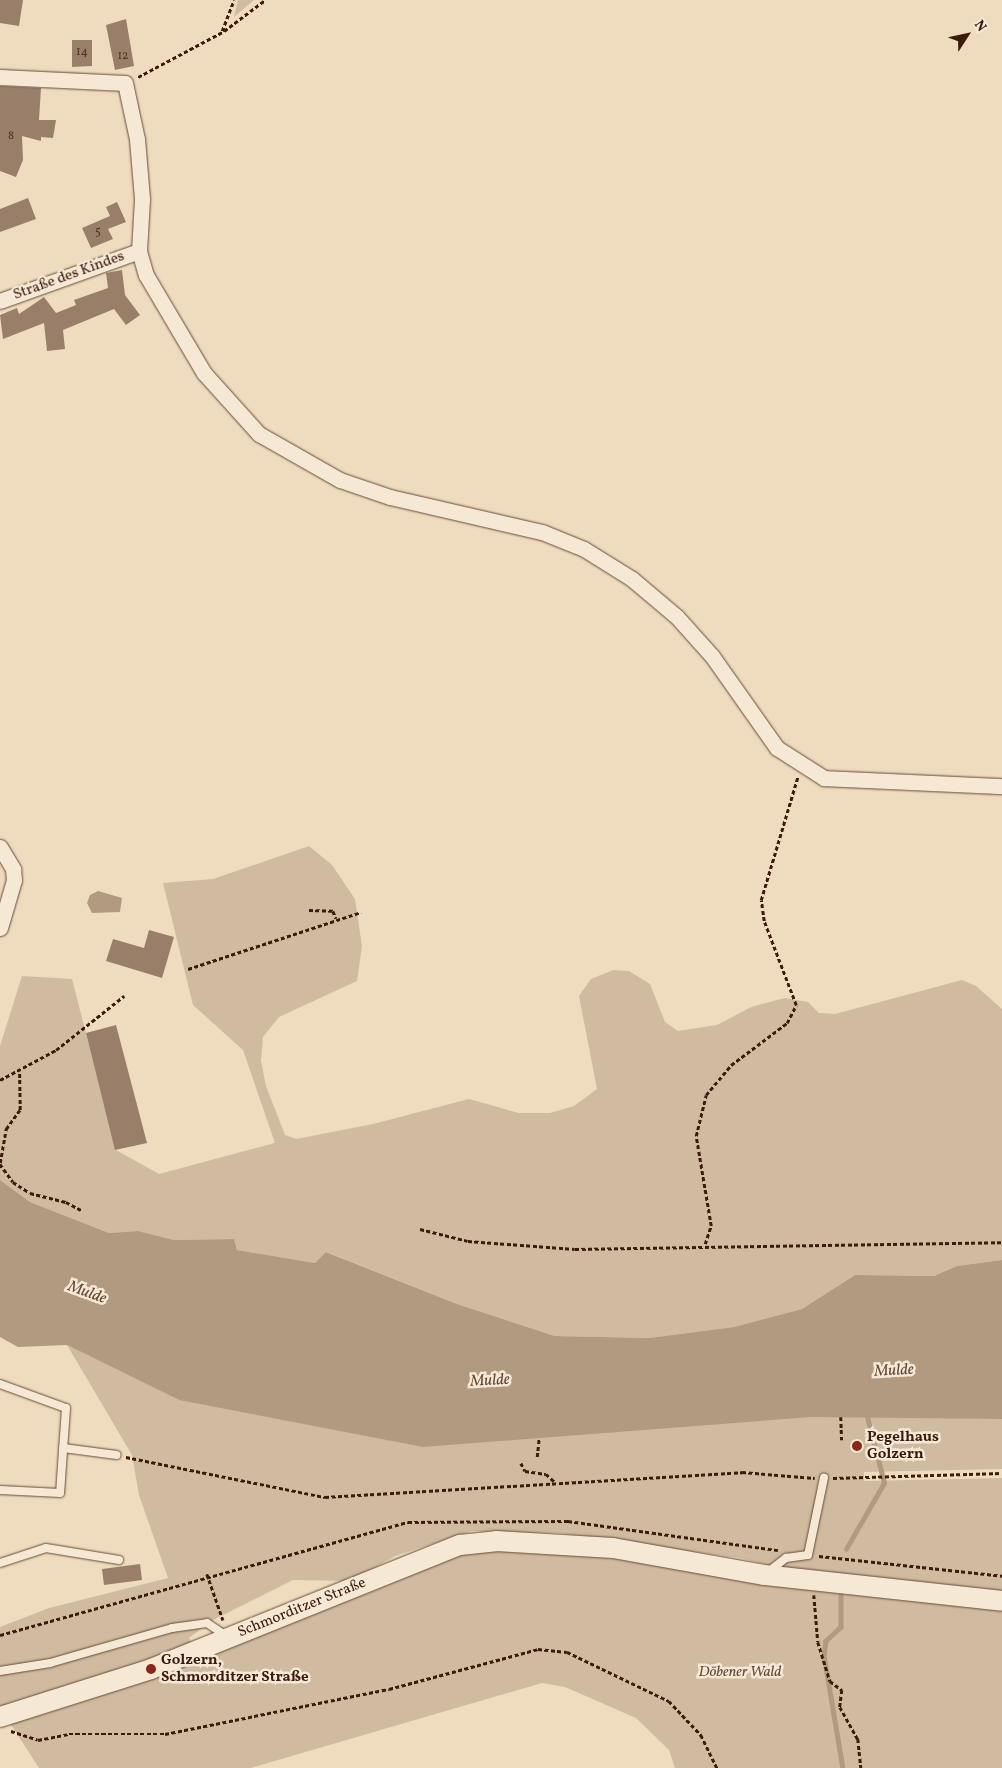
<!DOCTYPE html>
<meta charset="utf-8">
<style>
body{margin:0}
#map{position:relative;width:1002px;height:1768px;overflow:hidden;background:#efdcbe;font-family:Vollkorn,serif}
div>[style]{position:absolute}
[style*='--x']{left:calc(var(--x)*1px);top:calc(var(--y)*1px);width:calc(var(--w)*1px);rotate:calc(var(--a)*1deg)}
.green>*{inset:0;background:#d0bba0}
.water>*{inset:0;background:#b29a81}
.stream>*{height:4.5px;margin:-2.25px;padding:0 2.25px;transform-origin:2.25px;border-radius:2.25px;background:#b29a81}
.building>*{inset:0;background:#997f69}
.path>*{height:2.5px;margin-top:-1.25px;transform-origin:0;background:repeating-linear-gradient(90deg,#3b1b0c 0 4px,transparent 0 6.5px)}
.roads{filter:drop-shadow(0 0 1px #684b38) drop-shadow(0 0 1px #684b38)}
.lane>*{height:8px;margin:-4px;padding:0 4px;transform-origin:4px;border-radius:4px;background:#f5e8d5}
.street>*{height:15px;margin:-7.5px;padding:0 7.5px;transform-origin:7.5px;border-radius:7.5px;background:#f5e8d5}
.secondary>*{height:20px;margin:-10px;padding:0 10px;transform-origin:10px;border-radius:10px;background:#f5e8d5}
.dots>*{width:14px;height:14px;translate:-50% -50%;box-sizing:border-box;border:2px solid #f5e8d5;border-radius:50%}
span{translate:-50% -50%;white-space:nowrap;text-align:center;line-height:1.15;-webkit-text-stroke:5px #f5e8d5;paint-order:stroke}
.number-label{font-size:12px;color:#523423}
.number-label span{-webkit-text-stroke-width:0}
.street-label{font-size:15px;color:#3b1b0c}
.poi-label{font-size:15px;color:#3b1b0c;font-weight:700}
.left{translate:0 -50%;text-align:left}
.park-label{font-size:15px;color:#684b38;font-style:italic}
.water-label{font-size:16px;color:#654735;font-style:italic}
.north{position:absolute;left:942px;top:10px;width:50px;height:50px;-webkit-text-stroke:4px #f5e8d5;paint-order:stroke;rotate:55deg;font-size:14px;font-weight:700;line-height:20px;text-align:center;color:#3b1b0c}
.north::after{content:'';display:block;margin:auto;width:18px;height:22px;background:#3b1b0c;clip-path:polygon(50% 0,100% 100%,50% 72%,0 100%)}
</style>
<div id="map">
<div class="green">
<i style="clip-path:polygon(238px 0,254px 0,234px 17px)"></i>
<i style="clip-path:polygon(309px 846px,332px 865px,355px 899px,362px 946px,357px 981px,279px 1017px,263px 1037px,261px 1061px,266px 1086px,285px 1135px,296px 1139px,373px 1124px,469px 1099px,519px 1113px,550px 1113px,574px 1106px,597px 1089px,579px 996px,591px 979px,613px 970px,629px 971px,650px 984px,665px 1022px,678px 1031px,717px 1025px,751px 1007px,785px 998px,808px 1002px,819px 1013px,835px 1014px,962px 980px,976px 986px,1002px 1009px,1002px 1260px,957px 1266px,934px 1276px,855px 1275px,802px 1309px,734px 1327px,649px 1338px,555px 1336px,457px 1304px,327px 1252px,315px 1263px,237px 1250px,234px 1239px,174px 1240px,138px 1231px,109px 1233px,30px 1202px,0 1180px,0 1046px,22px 976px,72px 979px,116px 1150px,159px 1174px,275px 1143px,243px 1050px,193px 1005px,163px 883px,213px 879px)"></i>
<i style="clip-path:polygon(67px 1345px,179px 1400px,1002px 1419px,1002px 1469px,864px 1472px,864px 1481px,1002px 1478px,1002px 1593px,791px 1570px,740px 1558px,559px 1533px,472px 1531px,395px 1556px,351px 1581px,293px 1580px,213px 1620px,189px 1638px,192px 1645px,0 1709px,0 1627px,49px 1608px,168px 1578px,139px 1495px,132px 1455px)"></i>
<i style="clip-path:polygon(487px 1548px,630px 1556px,1002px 1608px,1002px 1768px,675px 1768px,669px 1750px,636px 1718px,565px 1687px,542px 1683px,251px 1768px,39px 1768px,10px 1723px,455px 1553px)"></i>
</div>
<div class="water">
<i style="clip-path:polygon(98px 891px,122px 898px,120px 912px,92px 913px,87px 903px,90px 895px)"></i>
<i style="clip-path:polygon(0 1180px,30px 1202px,109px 1233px,138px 1231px,174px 1240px,234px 1239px,237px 1250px,315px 1263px,326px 1252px,457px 1304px,555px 1336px,649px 1338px,734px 1327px,802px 1309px,855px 1275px,934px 1276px,957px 1266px,1002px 1260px,1002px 1419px,811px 1417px,423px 1447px,179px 1400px,67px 1345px,18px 1347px,0 1337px)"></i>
</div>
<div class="stream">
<i style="--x:846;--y:1549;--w:76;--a:-60.1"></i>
<i style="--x:884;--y:1483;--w:72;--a:-104.4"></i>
<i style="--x:841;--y:1595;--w:32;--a:90"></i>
<i style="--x:841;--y:1627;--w:21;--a:137"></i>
<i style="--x:826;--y:1641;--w:14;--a:98"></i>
<i style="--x:824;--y:1655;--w:115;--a:80.5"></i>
</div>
<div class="building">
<i style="clip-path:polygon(0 0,23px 0,19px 26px,0 23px)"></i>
<i style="clip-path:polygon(126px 19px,134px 66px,115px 70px,106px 25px)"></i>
<i style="clip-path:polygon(72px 40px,92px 40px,92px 66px,72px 67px)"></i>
<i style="clip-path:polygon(0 86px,41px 88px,39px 120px,56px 120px,53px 138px,41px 137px,41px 141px,22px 136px,23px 160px,16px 177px,0 171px)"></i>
<i style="clip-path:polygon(28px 198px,36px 219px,0 232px,0 209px)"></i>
<i style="clip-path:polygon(117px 202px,126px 222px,108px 229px,113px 239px,91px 248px,82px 228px,110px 216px,106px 207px)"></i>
<i style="clip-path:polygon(122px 270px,125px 295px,140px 315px,126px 325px,114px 309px,63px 330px,65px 349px,47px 351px,44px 323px,3px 339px,0 315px,17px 308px,19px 314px,44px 297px,56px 313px,76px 305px,74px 300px,108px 288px,106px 273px)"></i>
<i style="clip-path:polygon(149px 930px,174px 937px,162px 978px,106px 961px,113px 939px,144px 948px)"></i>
<i style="clip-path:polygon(116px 1025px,147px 1143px,115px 1150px,86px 1033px)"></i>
<i style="clip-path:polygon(140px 1564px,142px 1580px,104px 1585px,102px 1569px)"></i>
</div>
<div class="path">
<i style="--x:222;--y:31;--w:33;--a:-69"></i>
<i style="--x:138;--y:77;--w:98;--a:-28.1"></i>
<i style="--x:224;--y:31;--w:51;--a:-37.1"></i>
<i style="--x:309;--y:910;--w:24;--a:2"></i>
<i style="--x:333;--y:911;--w:8;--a:67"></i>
<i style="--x:188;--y:969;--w:182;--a:-18.2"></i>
<i style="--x:0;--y:1080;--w:64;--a:-28.2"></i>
<i style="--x:56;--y:1050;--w:87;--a:-38.5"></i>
<i style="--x:0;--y:1163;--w:35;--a:-80"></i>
<i style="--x:6;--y:1129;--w:24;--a:-54"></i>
<i style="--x:20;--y:1110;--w:39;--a:-91"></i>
<i style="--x:0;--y:1164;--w:22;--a:54"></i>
<i style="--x:13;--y:1182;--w:20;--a:33"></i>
<i style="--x:30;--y:1193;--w:37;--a:14"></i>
<i style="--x:66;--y:1202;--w:19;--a:28"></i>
<i style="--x:420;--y:1229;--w:49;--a:14"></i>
<i style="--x:468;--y:1241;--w:107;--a:4.3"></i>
<i style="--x:575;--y:1249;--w:427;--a:-0.9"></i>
<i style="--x:705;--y:1244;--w:19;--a:-72"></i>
<i style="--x:711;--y:1226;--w:91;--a:-99.5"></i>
<i style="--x:696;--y:1136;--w:42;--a:-76.3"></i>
<i style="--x:706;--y:1095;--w:39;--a:-50"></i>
<i style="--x:731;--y:1065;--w:70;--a:-36.9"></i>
<i style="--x:787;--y:1023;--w:20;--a:-63"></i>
<i style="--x:796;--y:1005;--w:90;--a:-110.9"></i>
<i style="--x:764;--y:921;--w:21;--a:-98"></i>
<i style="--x:761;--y:900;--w:129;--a:-73.4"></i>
<i style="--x:841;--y:1417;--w:23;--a:88"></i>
<i style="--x:126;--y:1457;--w:203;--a:11.4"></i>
<i style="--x:325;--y:1497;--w:418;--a:-3.4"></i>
<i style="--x:742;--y:1472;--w:73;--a:4.7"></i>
<i style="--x:537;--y:1457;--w:18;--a:-84"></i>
<i style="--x:521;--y:1463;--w:9;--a:63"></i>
<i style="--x:525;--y:1471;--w:21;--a:8"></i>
<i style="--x:546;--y:1474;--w:13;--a:42"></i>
<i style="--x:833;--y:1478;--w:169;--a:-1.7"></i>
<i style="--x:819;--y:1556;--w:184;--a:6.2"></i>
<i style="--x:207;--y:1574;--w:49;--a:70.8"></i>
<i style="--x:814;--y:1595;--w:47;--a:85.1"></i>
<i style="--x:818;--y:1642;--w:41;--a:72.9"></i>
<i style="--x:830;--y:1681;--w:15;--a:37"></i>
<i style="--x:842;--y:1690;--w:17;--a:97"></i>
<i style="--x:840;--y:1707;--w:37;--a:61"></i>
<i style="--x:858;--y:1739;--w:29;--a:84"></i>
<i style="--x:0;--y:1635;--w:423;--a:-15.5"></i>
<i style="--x:408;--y:1522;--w:160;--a:-0.4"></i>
<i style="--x:568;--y:1521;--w:212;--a:7.9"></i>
<i style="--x:11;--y:1731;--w:28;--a:18"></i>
<i style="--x:38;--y:1740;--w:32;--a:-11"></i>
<i style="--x:69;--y:1734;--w:96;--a:0"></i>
<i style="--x:165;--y:1734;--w:228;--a:-11.4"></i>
<i style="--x:389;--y:1689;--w:154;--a:-15"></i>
<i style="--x:538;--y:1649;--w:29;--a:6"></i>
<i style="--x:567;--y:1652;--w:113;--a:25.7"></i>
<i style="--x:669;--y:1701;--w:47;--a:46.7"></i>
<i style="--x:701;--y:1735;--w:37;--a:64"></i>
</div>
<div class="roads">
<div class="lane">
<i style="--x:0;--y:1384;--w:70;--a:20"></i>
<i style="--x:66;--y:1408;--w:85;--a:94"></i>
<i style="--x:60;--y:1493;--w:60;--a:-177.1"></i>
<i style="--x:63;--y:1448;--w:54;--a:7.4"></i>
<i style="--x:0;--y:1563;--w:48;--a:-18.1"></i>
<i style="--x:46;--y:1548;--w:74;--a:9.3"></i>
<i style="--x:768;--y:1572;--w:23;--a:-38"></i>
<i style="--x:786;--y:1558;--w:22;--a:-8"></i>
<i style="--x:808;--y:1555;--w:79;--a:-78.3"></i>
<i style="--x:0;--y:1671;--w:51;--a:-9.1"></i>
<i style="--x:50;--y:1663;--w:127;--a:-16"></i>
<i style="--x:172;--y:1628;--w:35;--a:-8"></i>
<i style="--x:207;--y:1623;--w:23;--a:34"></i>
</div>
<div class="street">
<i style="--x:0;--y:77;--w:125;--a:2.7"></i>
<i style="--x:125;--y:83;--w:57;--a:77.9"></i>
<i style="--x:137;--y:139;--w:60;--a:85.2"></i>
<i style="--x:142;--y:199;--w:52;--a:93.3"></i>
<i style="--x:139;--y:251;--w:25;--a:74"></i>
<i style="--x:146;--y:275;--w:114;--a:59.4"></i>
<i style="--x:204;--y:373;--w:82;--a:48"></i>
<i style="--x:259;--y:434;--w:93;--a:29.6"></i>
<i style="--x:340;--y:480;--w:53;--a:18.8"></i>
<i style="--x:390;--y:497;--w:156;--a:13"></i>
<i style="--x:542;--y:532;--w:45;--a:22"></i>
<i style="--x:584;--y:549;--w:57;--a:32"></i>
<i style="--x:632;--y:579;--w:59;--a:40.2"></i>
<i style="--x:677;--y:617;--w:52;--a:48.1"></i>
<i style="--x:712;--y:656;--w:113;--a:54.8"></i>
<i style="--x:777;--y:748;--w:56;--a:32.6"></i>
<i style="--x:824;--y:778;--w:178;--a:2.6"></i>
<i style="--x:0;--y:301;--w:148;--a:-19.8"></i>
<i style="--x:0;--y:847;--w:26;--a:59"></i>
<i style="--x:13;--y:869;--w:11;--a:85"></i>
<i style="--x:14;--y:880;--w:50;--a:106.3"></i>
</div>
<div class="secondary">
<i style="--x:0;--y:1717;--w:158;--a:-17.6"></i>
<i style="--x:151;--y:1669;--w:333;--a:-21.9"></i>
<i style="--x:460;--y:1545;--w:36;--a:-6"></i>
<i style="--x:496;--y:1541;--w:117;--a:3.4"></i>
<i style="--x:613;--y:1548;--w:153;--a:10.1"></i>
<i style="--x:764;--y:1575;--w:239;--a:6.2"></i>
</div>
</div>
<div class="dots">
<i style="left:857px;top:1446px;background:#8f2418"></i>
<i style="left:151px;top:1669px;background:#8f2418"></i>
</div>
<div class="number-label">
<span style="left:82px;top:53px">14</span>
<span style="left:123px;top:57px">12</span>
<span style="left:11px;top:137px">8</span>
<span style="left:98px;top:233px">5</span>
</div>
<div class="street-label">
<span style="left:69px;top:276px;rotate:-20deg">Straße des Kindes</span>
<span style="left:302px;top:1608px;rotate:-22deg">Schmorditzer Straße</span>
</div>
<div class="poi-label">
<span class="left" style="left:867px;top:1446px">Pegelhaus<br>Golzern</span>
<span class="left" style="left:161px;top:1669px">Golzern,<br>Schmorditzer Straße</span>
</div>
<div class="park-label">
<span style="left:740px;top:1673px">Döbener Wald</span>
</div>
<div class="water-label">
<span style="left:87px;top:1293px;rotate:20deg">Mulde</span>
<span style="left:894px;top:1371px;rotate:-3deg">Mulde</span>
<span style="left:490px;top:1381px;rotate:-3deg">Mulde</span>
</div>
<div class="north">N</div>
</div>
